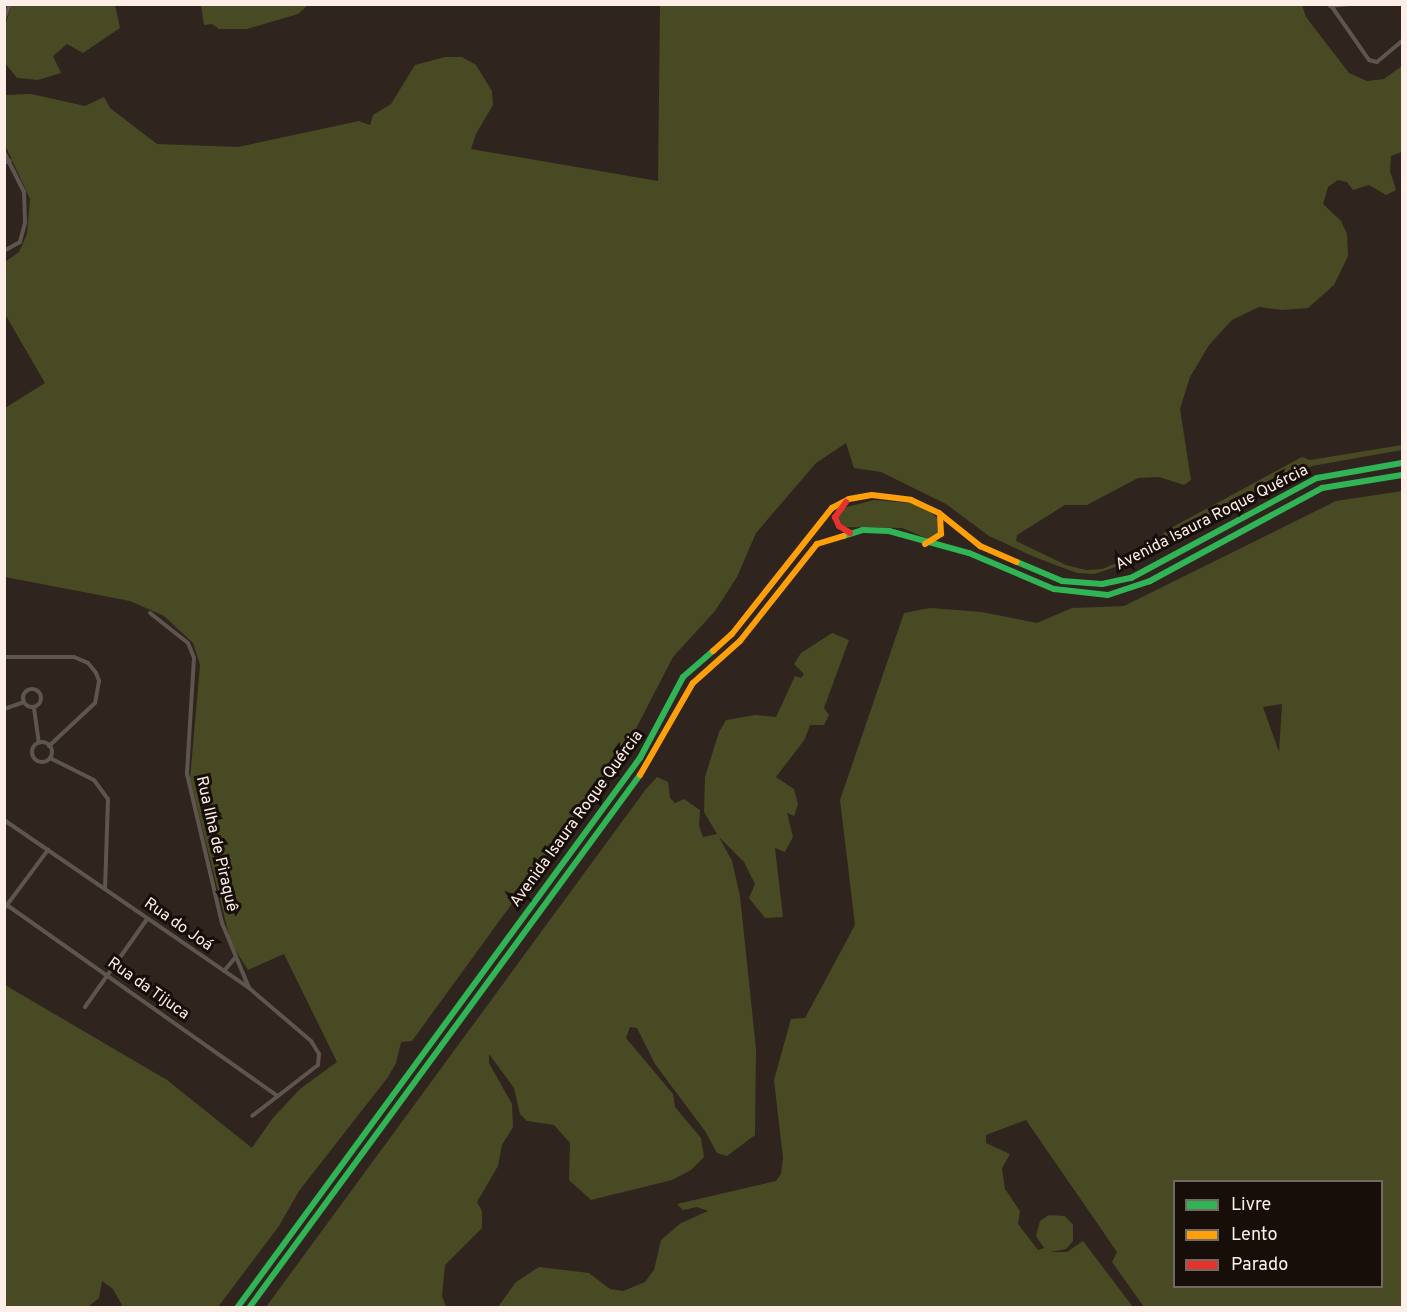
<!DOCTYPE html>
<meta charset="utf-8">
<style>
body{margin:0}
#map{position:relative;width:1407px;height:1312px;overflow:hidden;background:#2f241e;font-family:Overpass,sans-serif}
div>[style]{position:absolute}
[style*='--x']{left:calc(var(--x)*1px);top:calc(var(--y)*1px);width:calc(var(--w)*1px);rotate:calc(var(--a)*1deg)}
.green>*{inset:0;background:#484a23}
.street>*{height:4px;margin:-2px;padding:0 2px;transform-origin:2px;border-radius:2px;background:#5e554f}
.street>.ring{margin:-2px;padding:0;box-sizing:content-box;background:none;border:4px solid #5e554f;border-radius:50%}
.fast>*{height:6px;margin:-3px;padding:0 3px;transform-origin:3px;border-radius:3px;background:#30b455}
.slow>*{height:6px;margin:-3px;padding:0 3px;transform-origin:3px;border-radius:3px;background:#ff9f0a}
.jam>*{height:6px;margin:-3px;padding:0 3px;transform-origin:3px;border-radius:3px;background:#e5322d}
span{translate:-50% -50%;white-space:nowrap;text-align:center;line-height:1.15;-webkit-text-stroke:6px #180e09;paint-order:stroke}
.street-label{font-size:16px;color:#fdefe7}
.frame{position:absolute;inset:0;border:6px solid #fdefe7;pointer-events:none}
.legend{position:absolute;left:1173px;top:1180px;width:210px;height:108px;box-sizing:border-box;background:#180e09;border:2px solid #746862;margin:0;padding:8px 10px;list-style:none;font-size:18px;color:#fdefe7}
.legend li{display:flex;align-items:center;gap:12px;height:30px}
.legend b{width:30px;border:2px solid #746862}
</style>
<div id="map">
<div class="green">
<i style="clip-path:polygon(12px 5px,115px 5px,120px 28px,83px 53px,67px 44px,53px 56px,61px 73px,38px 80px,17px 78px,5px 63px,5px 25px)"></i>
<i style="clip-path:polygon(201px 5px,201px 4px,308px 5px,298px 14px,247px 29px,219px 29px,212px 24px,204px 25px)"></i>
<i style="clip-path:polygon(660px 5px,1302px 5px,1306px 17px,1349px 73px,1367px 81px,1384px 79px,1402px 66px,1402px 152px,1391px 156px,1390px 171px,1396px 190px,1386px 195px,1369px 185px,1353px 190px,1347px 182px,1338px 180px,1328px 187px,1323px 204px,1341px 221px,1347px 234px,1348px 256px,1334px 285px,1308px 308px,1282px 310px,1259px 307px,1232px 320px,1209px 345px,1190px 377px,1180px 409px,1191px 480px,1184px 485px,1159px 477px,1138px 478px,1087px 505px,1065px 505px,1017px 535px,1016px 541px,1066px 565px,1086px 570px,1102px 569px,1141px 553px,1169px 529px,1302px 457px,1310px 460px,1402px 445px,1402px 450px,1312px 466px,1137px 560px,1094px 574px,1077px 573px,1037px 558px,989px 536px,946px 504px,881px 472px,854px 468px,846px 443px,816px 463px,756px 533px,737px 577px,715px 611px,673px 657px,628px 744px,412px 1041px,401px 1042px,396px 1063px,388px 1077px,299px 1191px,279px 1226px,218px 1307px,123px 1307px,113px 1289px,102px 1281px,99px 1298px,88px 1307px,5px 1307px,5px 985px,167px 1080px,252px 1148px,272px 1119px,300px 1089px,337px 1062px,284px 954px,248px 970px,231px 943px,190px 779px,200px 665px,193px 643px,164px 616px,130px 601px,5px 577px,5px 408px,45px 383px,5px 314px,5px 262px,19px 252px,27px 234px,30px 199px,5px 145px,5px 95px,31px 94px,85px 106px,104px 97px,110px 108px,157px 144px,238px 147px,359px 121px,370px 125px,373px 115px,391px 104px,415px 65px,445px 57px,462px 57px,476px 65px,492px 91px,493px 105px,476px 134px,471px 149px,658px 181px)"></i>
<i style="clip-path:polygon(evenodd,1402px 491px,1402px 1307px,1144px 1307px,1112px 1262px,1117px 1252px,1026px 1120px,986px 1135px,986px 1143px,1010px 1154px,1002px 1168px,1005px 1189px,1020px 1211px,1018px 1224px,1038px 1250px,1044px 1248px,1036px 1236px,1040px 1221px,1049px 1215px,1065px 1216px,1073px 1225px,1073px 1241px,1066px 1249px,1051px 1252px,1067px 1252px,1083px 1241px,1133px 1307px,498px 1307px,516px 1282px,539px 1267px,589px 1273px,610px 1289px,623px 1291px,645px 1282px,654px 1270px,661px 1240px,681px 1223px,708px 1211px,697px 1207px,683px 1210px,677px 1204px,776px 1181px,781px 1174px,783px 1158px,774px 1080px,791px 1019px,805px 1018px,855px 925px,840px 800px,904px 613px,930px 608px,982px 612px,1037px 623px,1072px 608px,1124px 606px,1336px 501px,1402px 491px,1282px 704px,1279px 752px,1263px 707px,1282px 704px,1402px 491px,1174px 1182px,1382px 1182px,1382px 1286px,1174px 1286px,1174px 1182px)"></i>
<i style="clip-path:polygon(874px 500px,910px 503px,926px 509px,940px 520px,942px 533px,931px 540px,902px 528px,843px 527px,838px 516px,843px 508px)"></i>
<i style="clip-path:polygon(832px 633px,849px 640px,824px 708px,829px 715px,824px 725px,810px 725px,805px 739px,776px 777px,794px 789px,798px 804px,794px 816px,787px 813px,793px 837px,785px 852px,775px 848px,783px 917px,765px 918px,749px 898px,755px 884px,744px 862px,719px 837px,732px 861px,740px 896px,756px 1049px,755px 1135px,727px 1156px,717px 1153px,705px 1131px,655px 1064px,637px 1028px,630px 1027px,626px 1038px,673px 1094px,675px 1107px,701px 1138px,704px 1157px,691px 1170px,672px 1180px,591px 1200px,569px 1180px,570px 1143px,554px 1125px,527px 1121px,520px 1114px,514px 1088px,489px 1054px,489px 1063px,512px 1104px,513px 1127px,502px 1145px,498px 1166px,477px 1202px,482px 1211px,482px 1228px,445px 1265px,442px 1296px,446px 1307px,266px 1307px,646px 789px,657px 777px,668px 782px,670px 798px,675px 803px,684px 799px,700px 810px,699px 826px,703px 837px,717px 834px,704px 812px,705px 777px,719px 732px,726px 720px,755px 715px,776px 717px,795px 676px,801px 678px,804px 674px,794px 664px,801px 653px)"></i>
</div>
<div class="street">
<i style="--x:1330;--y:4;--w:68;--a:55.1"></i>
<i style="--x:1369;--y:60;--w:8;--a:14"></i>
<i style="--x:1377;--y:62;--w:33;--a:-40"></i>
<i style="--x:1330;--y:6;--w:19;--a:-6"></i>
<i style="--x:4;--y:19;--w:16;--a:-68"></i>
<i style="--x:4;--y:152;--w:45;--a:63.4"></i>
<i style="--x:24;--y:192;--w:31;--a:88"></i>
<i style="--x:25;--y:223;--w:20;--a:105"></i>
<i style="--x:20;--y:242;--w:18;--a:151"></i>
<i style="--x:4;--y:163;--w:6;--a:-18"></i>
<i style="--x:150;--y:613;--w:48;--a:38.3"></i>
<i style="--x:188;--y:643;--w:16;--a:68"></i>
<i style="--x:194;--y:658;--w:116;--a:93.5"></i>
<i style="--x:187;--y:774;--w:153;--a:76.8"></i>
<i style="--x:222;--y:923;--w:70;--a:67.4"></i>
<i style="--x:4;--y:657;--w:70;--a:0"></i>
<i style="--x:74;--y:657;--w:15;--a:23"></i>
<i style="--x:88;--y:663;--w:13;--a:51"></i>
<i style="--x:96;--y:673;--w:9;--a:69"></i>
<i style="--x:99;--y:681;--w:22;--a:100"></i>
<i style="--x:95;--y:703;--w:63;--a:136.9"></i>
<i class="ring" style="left:23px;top:689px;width:14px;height:14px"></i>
<i style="--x:34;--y:708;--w:35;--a:82"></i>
<i style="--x:4;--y:709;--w:21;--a:-19"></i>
<i class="ring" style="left:32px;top:742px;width:16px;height:16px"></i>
<i style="--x:50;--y:758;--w:49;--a:26.6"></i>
<i style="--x:94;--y:780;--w:24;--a:54"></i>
<i style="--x:108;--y:799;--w:90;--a:91.9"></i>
<i style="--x:4;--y:820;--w:297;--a:34.4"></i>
<i style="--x:249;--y:988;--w:82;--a:40.5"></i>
<i style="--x:311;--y:1041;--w:15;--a:58"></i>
<i style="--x:319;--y:1054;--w:11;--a:95"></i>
<i style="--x:318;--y:1065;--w:83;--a:142.3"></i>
<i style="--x:4;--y:903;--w:335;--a:35.2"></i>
<i style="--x:4;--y:909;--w:74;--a:-53.3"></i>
<i style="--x:224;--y:971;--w:16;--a:-50"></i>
<i style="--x:85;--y:1007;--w:108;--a:-54.8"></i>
</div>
<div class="fast">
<i style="--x:844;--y:536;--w:20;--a:-18"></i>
<i style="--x:863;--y:530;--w:26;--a:2"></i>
<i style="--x:889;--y:531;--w:83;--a:15.4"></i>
<i style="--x:969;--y:553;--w:92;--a:23"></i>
<i style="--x:1054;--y:589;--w:54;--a:6.3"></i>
<i style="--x:1108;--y:595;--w:44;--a:-18.4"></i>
<i style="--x:1150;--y:581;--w:196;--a:-28.4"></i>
<i style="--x:1322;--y:488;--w:81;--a:-9.2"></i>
<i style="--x:1017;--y:562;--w:49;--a:22.9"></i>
<i style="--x:1062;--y:581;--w:40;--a:4.3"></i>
<i style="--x:1102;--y:584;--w:30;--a:-12"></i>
<i style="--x:1131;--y:578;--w:211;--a:-28.3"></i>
<i style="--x:1317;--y:478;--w:86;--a:-10"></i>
<i style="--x:237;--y:1308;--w:682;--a:-53.77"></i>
<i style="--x:640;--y:758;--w:92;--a:-62"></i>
<i style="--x:683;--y:677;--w:40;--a:-41"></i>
<i style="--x:249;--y:1308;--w:661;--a:-53.74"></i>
</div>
<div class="slow">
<i style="--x:925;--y:544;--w:19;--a:-32"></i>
<i style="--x:941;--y:534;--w:17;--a:-93"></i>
<i style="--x:713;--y:651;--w:25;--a:-42"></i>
<i style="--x:732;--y:634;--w:161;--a:-51.6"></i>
<i style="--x:832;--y:508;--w:19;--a:-28"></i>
<i style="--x:849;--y:499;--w:23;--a:-10"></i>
<i style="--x:872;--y:495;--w:39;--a:7"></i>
<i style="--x:911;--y:500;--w:31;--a:25"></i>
<i style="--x:939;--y:513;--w:53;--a:38.8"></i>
<i style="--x:980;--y:546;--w:40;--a:23.4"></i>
<i style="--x:640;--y:775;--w:106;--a:-60.1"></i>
<i style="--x:693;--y:683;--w:63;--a:-41.8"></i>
<i style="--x:740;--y:641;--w:124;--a:-51.6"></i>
<i style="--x:817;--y:544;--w:28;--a:-17"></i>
</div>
<div class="jam">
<i style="--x:846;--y:502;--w:19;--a:126"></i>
<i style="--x:835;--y:517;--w:10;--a:66"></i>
<i style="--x:839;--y:526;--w:13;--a:32"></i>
</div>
<div class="street-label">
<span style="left:1212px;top:518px;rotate:-27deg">Avenida Isaura Roque Quércia</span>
<span style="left:577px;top:819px;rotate:-54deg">Avenida Isaura Roque Quércia</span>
<span style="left:216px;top:844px;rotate:77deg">Rua Ilha de Piraquê</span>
<span style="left:178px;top:925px;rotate:35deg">Rua do Joá</span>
<span style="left:148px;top:989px;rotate:35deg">Rua da Tijuca</span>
</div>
<div class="frame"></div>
<ul class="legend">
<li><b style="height:8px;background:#30b455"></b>Livre</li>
<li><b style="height:8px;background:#ff9f0a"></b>Lento</li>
<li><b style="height:8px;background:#e5322d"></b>Parado</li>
</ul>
</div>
